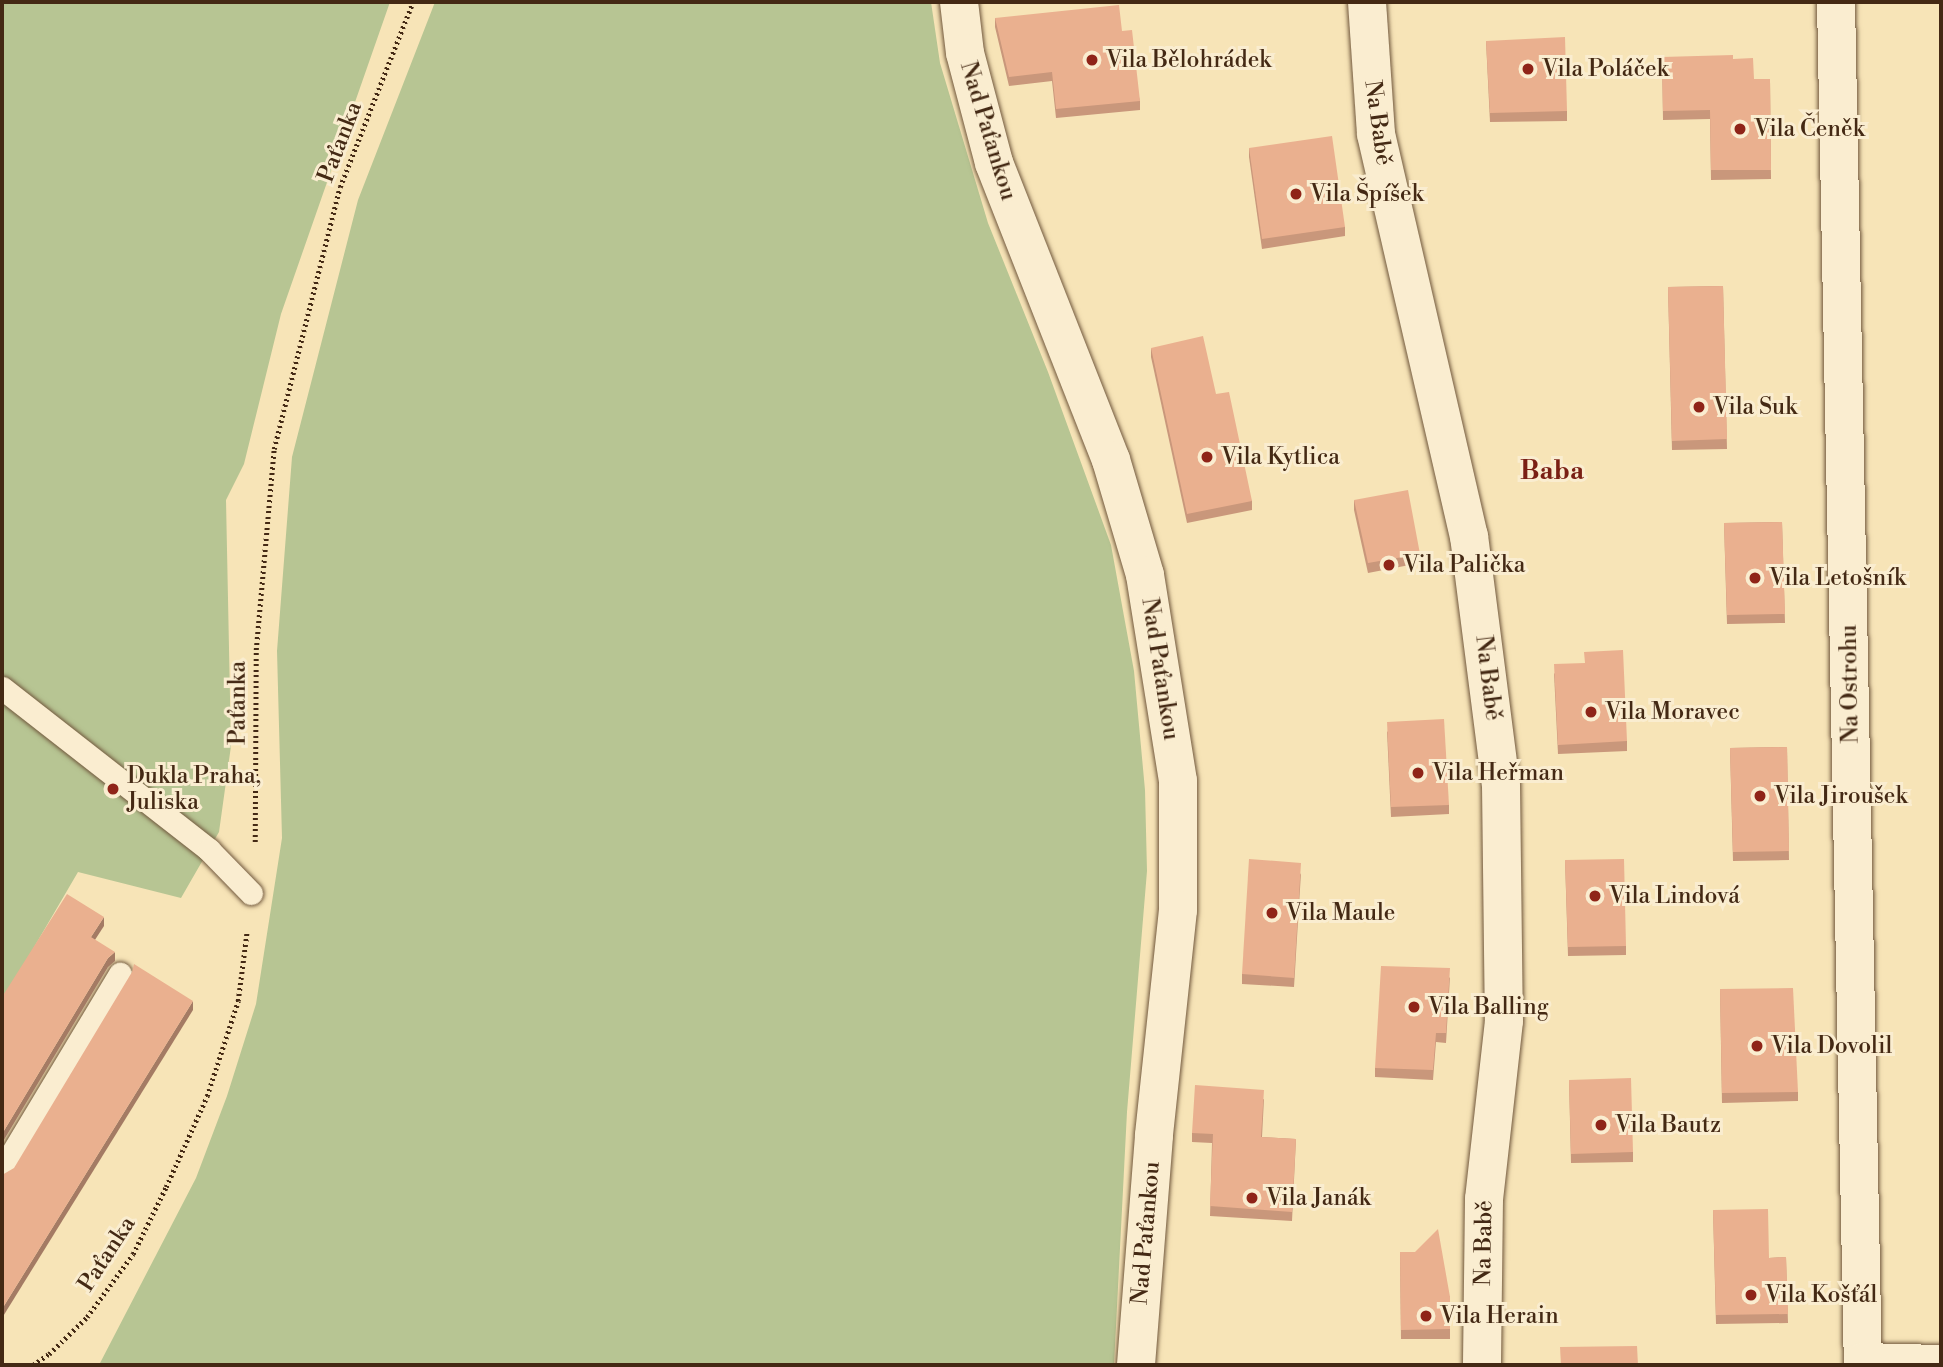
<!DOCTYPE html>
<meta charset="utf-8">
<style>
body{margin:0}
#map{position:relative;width:1943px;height:1367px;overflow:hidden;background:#f7e4b7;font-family:"Libre Bodoni",serif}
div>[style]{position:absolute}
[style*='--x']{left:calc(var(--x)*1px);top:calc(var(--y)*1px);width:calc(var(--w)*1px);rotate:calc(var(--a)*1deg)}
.green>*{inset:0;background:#b7c593}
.path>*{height:4.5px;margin-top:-2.25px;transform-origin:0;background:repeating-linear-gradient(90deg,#442914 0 2px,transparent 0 5.5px)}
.roads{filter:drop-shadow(0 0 2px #71583d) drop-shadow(0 0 2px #71583d)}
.service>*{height:23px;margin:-11.5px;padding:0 11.5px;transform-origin:11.5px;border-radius:11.5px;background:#faedd0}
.minor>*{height:38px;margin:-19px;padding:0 19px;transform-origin:19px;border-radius:19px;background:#faedd0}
.wall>*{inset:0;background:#c9977b}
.shaded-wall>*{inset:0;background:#a47b64}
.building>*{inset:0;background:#eab08f}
.dots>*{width:19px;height:19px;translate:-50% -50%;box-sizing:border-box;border:4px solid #faedd0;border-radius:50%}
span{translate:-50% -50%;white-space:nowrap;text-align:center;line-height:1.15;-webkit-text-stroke:6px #faedd0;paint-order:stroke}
.poi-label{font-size:23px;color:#442914}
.left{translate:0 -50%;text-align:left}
.street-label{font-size:23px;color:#442914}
.quarter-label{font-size:26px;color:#7a1f14;font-weight:700}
.frame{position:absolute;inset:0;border:4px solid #442914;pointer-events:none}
</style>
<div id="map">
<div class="green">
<i style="clip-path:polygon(2px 2px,390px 2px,281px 314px,244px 464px,226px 500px,231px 746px,219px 832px,181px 898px,78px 872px,2px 1002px)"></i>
<i style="clip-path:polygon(435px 2px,931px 2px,940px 63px,988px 223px,1048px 372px,1111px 545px,1134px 671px,1145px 790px,1147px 871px,1127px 1112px,1114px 1365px,99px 1365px,196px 1178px,227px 1096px,256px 1004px,282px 838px,277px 651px,292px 457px,358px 200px)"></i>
</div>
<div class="path">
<i style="--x:255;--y:842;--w:192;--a:-89.7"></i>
<i style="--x:256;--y:650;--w:202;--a:-84.9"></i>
<i style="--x:274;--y:449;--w:270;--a:-75.9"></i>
<i style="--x:340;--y:187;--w:199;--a:-68.5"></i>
<i style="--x:33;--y:1365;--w:19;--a:-35"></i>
<i style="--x:49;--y:1354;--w:53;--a:-44.2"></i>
<i style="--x:87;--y:1317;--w:78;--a:-53.9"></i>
<i style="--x:133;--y:1254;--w:75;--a:-63.8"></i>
<i style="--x:166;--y:1187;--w:100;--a:-65.7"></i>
<i style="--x:207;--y:1096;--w:100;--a:-71.9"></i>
<i style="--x:238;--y:1001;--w:71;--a:-82.7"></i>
</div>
<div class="roads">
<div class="service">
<i style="--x:2;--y:688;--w:263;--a:38"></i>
<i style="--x:209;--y:850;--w:60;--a:45.7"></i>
<i style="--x:2;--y:1170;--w:229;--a:-59"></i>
</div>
<div class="minor">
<i style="--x:959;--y:2;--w:51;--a:83.3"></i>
<i style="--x:965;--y:53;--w:114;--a:75.2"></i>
<i style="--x:994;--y:163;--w:319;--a:68.5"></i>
<i style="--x:1111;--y:460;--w:120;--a:73.5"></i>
<i style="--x:1145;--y:575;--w:209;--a:80.9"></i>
<i style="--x:1178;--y:781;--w:129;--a:90"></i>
<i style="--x:1178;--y:910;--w:227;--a:96.1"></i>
<i style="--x:1154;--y:1136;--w:230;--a:94.5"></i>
<i style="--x:1367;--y:2;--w:132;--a:86.1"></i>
<i style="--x:1376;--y:134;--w:413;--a:77"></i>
<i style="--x:1469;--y:536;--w:251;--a:82.7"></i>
<i style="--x:1501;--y:785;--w:236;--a:89.3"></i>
<i style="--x:1504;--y:1021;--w:179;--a:96.4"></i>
<i style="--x:1484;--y:1199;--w:166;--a:90.7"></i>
<i style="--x:1836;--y:2;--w:1363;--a:88.87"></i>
<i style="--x:1863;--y:1362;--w:78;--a:1.5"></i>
</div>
</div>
<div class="wall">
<i style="clip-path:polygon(995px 18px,1122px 31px,1140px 101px,1140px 110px,1056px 118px,1052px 81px,1009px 86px,995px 27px)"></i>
<i style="clip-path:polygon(1486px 41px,1567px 111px,1567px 121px,1490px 122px)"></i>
<i style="clip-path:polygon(1662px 57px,1733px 59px,1754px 79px,1770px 79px,1771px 179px,1711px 180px,1710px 119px,1663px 120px)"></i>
<i style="clip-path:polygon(1249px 148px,1345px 227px,1345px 236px,1262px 249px,1249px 157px)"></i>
<i style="clip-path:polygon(1723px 286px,1727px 449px,1672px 450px,1668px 287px)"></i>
<i style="clip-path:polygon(1151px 348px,1252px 501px,1252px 510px,1187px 523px,1151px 357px)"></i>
<i style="clip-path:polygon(1354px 500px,1420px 554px,1420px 563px,1368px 573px,1354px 510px)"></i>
<i style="clip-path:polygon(1782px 522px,1785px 623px,1727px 624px,1724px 523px)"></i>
<i style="clip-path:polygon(1554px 673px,1627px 741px,1627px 751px,1558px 754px)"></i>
<i style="clip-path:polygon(1387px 731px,1449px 805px,1449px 814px,1391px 817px)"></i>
<i style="clip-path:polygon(1787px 747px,1789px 860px,1733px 861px,1730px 748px)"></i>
<i style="clip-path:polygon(1565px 860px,1626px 946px,1626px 955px,1568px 956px)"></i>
<i style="clip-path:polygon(1301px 873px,1294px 987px,1242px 984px,1242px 974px)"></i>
<i style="clip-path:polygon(1450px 977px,1446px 1043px,1436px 1042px,1433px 1080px,1375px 1077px,1375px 1068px)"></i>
<i style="clip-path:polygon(1720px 989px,1798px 1092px,1798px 1101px,1722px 1103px)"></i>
<i style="clip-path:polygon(1569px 1080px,1633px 1152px,1633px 1162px,1571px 1163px)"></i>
<i style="clip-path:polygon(1264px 1099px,1262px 1137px,1296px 1139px,1292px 1221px,1210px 1216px,1212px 1143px,1192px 1142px,1192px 1133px)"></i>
<i style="clip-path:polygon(1713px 1210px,1769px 1258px,1786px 1257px,1788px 1323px,1716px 1324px)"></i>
<i style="clip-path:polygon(1400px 1252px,1415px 1252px,1450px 1297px,1450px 1339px,1401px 1339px)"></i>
</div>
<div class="shaded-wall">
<i style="clip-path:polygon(104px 917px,104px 926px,91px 946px,91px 937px)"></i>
<i style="clip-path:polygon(115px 952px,115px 961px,108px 967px,2px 1143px,2px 1134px,108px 958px)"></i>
<i style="clip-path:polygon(193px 1001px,193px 1010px,2px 1318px,2px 1309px)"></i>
</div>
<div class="building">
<i style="clip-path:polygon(1119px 5px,1122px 31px,1132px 30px,1140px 101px,1056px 109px,1052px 72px,1009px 77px,995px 18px)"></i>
<i style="clip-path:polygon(1565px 37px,1567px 111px,1490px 113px,1486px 41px)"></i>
<i style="clip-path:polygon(1733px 55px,1733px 59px,1753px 58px,1754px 79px,1770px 79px,1771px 170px,1711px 170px,1710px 110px,1663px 111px,1662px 57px)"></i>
<i style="clip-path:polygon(1332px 136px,1345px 227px,1262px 239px,1249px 148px)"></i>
<i style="clip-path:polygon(1723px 286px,1727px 439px,1672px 441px,1668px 287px)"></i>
<i style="clip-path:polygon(1203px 336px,1216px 394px,1229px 392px,1252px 501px,1187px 514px,1151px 348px)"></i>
<i style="clip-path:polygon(1408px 490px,1420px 554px,1368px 563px,1354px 500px)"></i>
<i style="clip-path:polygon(1782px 522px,1785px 614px,1727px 615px,1724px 523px)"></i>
<i style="clip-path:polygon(1623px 650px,1627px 741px,1558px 745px,1554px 664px,1585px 663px,1584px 652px)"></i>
<i style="clip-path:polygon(1444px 719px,1449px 805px,1391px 807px,1387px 722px)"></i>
<i style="clip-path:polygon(1787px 747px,1789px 851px,1733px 852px,1730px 748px)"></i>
<i style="clip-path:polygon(1249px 859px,1301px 863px,1294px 978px,1242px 974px)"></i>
<i style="clip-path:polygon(1624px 859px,1626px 946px,1568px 947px,1565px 860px)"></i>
<i style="clip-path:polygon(67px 894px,104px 917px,91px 937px,115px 952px,108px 958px,2px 1134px,2px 997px)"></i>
<i style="clip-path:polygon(134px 964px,193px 1001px,2px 1309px,2px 1175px,14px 1168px,132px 972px)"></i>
<i style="clip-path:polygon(1381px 966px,1450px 968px,1446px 1033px,1436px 1033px,1433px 1070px,1375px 1068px)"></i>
<i style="clip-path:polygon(1793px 988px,1798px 1092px,1722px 1093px,1720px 989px)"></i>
<i style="clip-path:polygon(1631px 1078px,1633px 1152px,1571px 1154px,1569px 1080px)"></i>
<i style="clip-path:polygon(1195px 1085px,1264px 1090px,1261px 1137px,1296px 1139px,1292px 1212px,1210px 1206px,1213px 1134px,1192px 1133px)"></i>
<i style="clip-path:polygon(1768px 1209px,1769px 1258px,1786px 1257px,1788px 1314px,1716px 1315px,1713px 1210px)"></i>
<i style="clip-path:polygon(1438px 1229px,1450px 1297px,1450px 1329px,1401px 1330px,1400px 1252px,1415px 1252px)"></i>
<i style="clip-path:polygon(1637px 1346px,1638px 1365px,1561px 1365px,1560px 1347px)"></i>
</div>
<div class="dots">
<i style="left:1092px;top:60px;background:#8f2418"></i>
<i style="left:1528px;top:69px;background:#8f2418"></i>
<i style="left:1740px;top:129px;background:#8f2418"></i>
<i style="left:1296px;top:194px;background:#8f2418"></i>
<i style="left:1699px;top:407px;background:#8f2418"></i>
<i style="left:1207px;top:457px;background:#8f2418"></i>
<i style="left:1389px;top:565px;background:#8f2418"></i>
<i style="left:1755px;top:578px;background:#8f2418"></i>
<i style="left:1591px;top:712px;background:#8f2418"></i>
<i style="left:1418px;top:773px;background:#8f2418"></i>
<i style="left:113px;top:789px;background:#8f2418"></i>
<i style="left:1760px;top:796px;background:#8f2418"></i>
<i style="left:1595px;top:896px;background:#8f2418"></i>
<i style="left:1272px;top:913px;background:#8f2418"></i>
<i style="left:1414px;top:1007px;background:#8f2418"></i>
<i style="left:1757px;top:1046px;background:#8f2418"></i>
<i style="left:1601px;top:1125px;background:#8f2418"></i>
<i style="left:1252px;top:1198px;background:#8f2418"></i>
<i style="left:1751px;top:1295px;background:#8f2418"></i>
<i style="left:1426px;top:1316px;background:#8f2418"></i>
</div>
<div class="poi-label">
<span class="left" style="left:1106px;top:60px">Vila Bělohrádek</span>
<span class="left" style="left:1542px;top:69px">Vila Poláček</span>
<span class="left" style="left:1754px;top:129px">Vila Čeněk</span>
<span class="left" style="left:1310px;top:194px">Vila Špíšek</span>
<span class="left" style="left:1713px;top:407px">Vila Suk</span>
<span class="left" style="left:1221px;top:457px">Vila Kytlica</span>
<span class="left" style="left:1403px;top:565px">Vila Palička</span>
<span class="left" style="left:1769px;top:578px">Vila Letošník</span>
<span class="left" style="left:1605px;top:712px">Vila Moravec</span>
<span class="left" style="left:1432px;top:773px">Vila Heřman</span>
<span class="left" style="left:127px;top:789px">Dukla Praha,<br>Juliska</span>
<span class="left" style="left:1774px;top:796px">Vila Jiroušek</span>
<span class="left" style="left:1609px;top:896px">Vila Lindová</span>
<span class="left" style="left:1286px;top:913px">Vila Maule</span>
<span class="left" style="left:1428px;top:1007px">Vila Balling</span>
<span class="left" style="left:1771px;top:1046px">Vila Dovolil</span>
<span class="left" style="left:1615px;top:1125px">Vila Bautz</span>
<span class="left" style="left:1266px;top:1198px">Vila Janák</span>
<span class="left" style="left:1765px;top:1295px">Vila Košťál</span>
<span class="left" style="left:1440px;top:1316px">Vila Herain</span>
</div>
<div class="street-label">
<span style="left:1378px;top:123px;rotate:82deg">Na Babě</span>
<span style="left:988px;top:131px;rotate:73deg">Nad Paťankou</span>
<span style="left:340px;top:142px;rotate:-69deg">Paťanka</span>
<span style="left:1160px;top:669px;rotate:81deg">Nad Paťankou</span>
<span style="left:1488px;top:678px;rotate:83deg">Na Babě</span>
<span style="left:1850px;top:684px;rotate:-91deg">Na Ostrohu</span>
<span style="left:238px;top:703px;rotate:-90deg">Paťanka</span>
<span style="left:1146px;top:1233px;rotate:-85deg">Nad Paťankou</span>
<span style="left:1484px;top:1243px;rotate:-89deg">Na Babě</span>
<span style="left:107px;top:1254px;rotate:-57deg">Paťanka</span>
</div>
<div class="quarter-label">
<span style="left:1552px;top:472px">Baba</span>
</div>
<div class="frame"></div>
</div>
